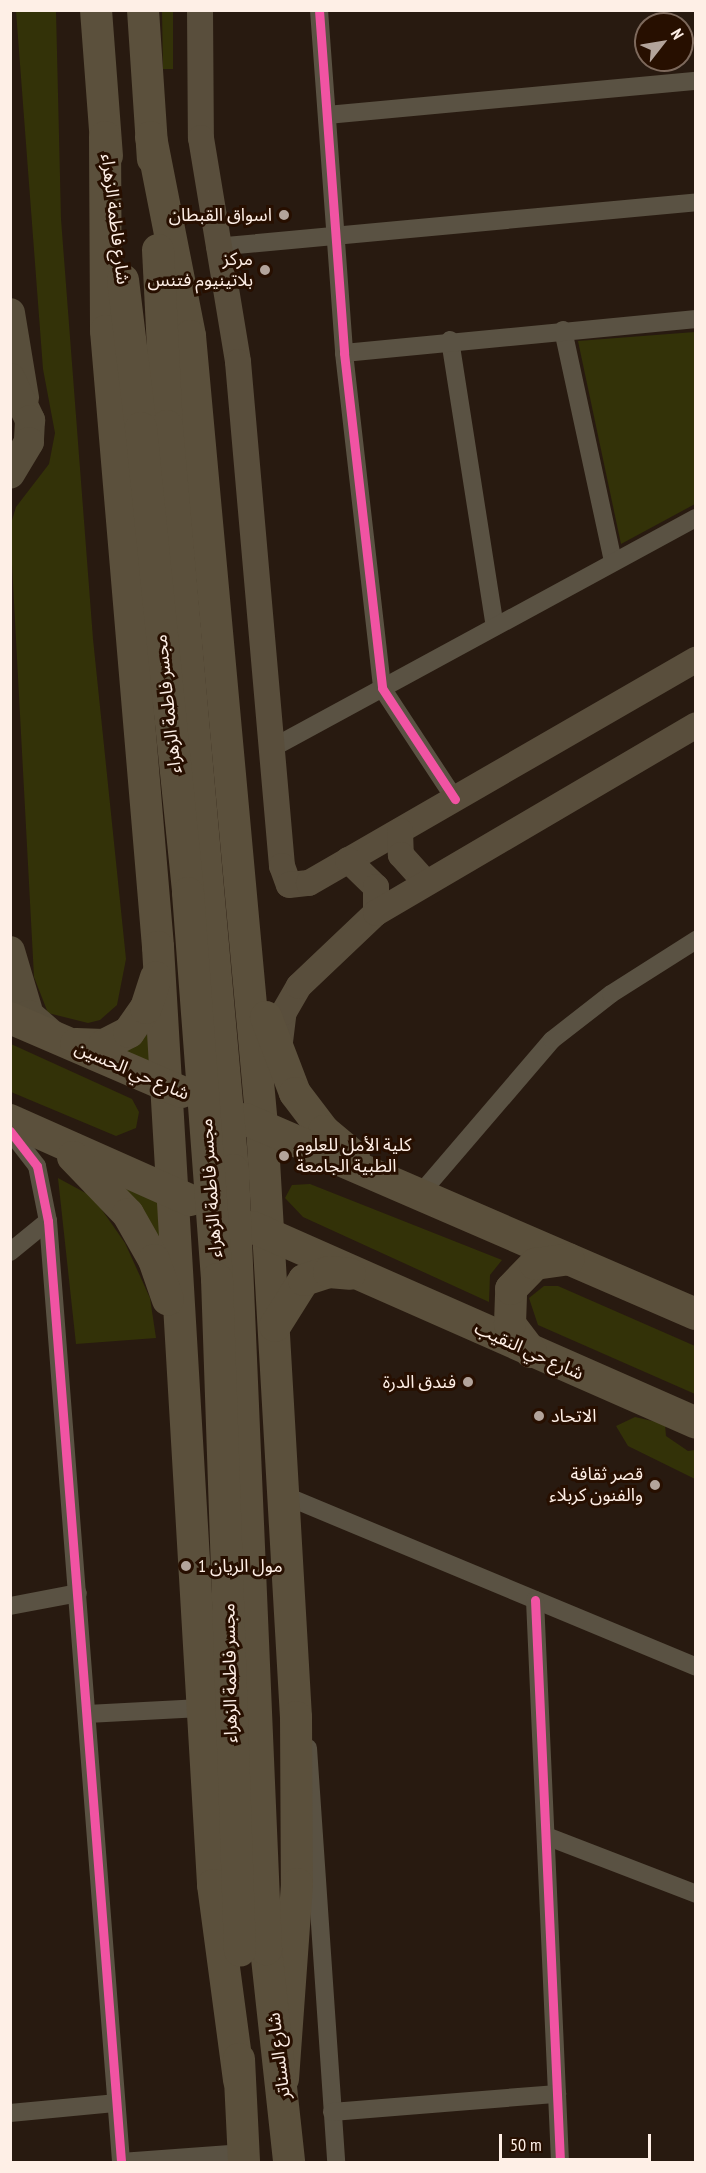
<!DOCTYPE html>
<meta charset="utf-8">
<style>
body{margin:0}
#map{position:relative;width:706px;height:2173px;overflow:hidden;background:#281a10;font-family:"PT Sans Narrow","Noto Sans Arabic",sans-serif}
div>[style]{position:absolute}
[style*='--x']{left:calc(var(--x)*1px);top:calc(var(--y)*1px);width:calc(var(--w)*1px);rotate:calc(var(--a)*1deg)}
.green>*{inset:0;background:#333208}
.minor>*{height:18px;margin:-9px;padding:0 9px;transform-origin:9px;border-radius:9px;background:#5a5243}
.secondary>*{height:26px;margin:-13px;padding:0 13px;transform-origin:13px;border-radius:13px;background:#594e3c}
.primary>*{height:30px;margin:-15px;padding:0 15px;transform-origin:15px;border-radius:15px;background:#584e3b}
.trunk>*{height:32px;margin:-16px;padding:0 16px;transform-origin:16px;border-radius:16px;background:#5b503c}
.trunk-bridge>*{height:32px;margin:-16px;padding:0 16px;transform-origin:16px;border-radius:16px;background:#5b503c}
.cycleway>*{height:9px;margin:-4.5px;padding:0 4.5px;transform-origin:4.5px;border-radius:4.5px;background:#f153a3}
.dots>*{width:16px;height:16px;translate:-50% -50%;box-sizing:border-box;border:3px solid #270f00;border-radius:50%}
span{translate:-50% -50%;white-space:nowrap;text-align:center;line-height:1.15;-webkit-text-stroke:6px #270f00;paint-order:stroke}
.poi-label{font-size:18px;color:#feefe6}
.right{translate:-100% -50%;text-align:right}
.left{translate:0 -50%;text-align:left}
.street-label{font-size:18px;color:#feefe6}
.frame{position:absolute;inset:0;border:12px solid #feefe6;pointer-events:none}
.north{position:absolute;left:634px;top:12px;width:60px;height:60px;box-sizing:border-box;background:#270f00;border:2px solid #7d695c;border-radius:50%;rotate:59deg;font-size:16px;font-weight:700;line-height:24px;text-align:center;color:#feefe6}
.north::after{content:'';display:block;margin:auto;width:21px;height:27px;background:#b3a49b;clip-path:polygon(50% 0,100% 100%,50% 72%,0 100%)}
.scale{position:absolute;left:499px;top:2134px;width:152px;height:27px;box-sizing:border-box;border:3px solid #feefe6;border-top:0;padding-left:8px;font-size:18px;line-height:21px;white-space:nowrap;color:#feefe6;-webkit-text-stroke:4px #270f00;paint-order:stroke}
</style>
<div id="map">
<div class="green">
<i style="clip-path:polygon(16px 11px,56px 11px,61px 219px,93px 639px,126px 959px,117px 1005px,100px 1020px,88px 1023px,48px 1013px,34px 977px,10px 527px,16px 507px,49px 464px,55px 433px,43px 369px)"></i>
<i style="clip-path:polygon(162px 11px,173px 11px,173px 69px,163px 69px)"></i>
<i style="clip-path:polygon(695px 332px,695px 504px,621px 544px,578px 341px)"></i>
<i style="clip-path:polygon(151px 1032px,156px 1068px,113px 1051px,139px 1040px)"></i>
<i style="clip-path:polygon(11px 1044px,132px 1099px,139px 1112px,136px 1128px,116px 1136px,11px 1092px)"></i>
<i style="clip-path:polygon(58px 1178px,93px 1197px,125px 1243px,150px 1298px,156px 1338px,76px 1344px)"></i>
<i style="clip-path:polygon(110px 1179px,159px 1201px,160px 1249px)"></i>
<i style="clip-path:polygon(310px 1184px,502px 1260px,490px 1275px,489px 1302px,303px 1217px,285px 1198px,292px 1185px)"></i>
<i style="clip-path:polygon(544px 1286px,558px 1286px,695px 1346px,695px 1394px,538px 1325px,529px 1298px)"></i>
<i style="clip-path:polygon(635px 1417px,665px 1424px,666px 1436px,688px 1451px,695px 1450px,695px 1479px,628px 1446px,616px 1426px)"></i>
</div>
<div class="minor">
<i style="--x:319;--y:10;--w:344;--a:85.8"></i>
<i style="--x:344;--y:353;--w:337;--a:83.5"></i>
<i style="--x:382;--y:688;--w:133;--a:56.7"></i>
<i style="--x:327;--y:115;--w:371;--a:-5.3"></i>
<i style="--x:215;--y:247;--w:483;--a:-5.3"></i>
<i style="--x:563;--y:330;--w:237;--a:77.8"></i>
<i style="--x:450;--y:340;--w:290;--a:81.1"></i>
<i style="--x:344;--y:353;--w:354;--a:-5.5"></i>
<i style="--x:274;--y:747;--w:480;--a:-28.5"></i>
<i style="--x:10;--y:1131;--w:44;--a:52.4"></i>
<i style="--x:37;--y:1166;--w:56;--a:78.7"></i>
<i style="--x:48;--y:1221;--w:944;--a:85.56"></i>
<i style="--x:420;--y:1194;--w:203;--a:-49.4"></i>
<i style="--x:552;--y:1040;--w:75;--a:-37.9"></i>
<i style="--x:611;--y:994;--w:101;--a:-32.4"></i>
<i style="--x:10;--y:1252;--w:49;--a:-39.2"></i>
<i style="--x:286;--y:1496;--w:444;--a:22.6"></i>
<i style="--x:535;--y:1600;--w:563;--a:87.45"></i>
<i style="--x:10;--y:1606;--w:69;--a:-10.8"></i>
<i style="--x:87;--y:1714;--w:114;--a:-3"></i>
<i style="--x:308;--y:1748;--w:415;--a:86.1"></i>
<i style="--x:546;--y:1836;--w:161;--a:21.1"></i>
<i style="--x:332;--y:2112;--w:226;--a:-4.6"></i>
<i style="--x:10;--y:2113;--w:105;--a:-5.4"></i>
<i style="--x:121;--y:2162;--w:123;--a:-4.2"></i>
</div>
<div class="secondary">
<i style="--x:200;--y:10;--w:128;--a:89.6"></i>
<i style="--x:201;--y:138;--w:227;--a:80.6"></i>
<i style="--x:238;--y:362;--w:506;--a:85.01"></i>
<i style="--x:282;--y:866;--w:20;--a:70"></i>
<i style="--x:289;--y:885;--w:20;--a:-6"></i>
<i style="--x:309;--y:883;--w:447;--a:-30"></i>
<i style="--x:400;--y:831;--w:24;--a:88"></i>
<i style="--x:401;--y:855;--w:36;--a:48"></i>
<i style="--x:348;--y:860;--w:39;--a:44"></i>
<i style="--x:376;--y:887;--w:26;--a:90"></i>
<i style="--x:279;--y:1050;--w:38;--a:-83"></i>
<i style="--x:284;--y:1012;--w:30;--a:-60"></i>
<i style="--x:299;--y:986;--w:106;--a:-43.5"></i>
<i style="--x:376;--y:913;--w:371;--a:-30.4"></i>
</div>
<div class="primary">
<i style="--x:10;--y:313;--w:86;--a:80.6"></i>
<i style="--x:10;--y:378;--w:47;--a:64.5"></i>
<i style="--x:30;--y:420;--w:22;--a:93"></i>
<i style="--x:29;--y:442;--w:37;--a:121"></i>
<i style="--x:10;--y:951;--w:67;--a:73.5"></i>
<i style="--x:29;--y:1015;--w:32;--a:41"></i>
</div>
<div class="trunk">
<i style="--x:96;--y:10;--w:146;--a:85.7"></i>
<i style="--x:143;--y:10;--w:149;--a:86.2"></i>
<i style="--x:105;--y:137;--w:194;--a:89.7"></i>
<i style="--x:106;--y:331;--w:618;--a:85.17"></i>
<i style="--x:158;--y:947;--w:940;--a:86.64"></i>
<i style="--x:213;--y:1885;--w:197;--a:82.4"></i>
<i style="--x:151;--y:137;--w:203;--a:78.9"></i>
<i style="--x:190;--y:336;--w:793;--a:84.79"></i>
<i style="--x:262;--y:1126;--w:592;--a:86.71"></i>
<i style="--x:296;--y:1717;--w:167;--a:89.7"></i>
<i style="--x:297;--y:1884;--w:195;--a:94.1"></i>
<i style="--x:158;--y:250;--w:176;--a:87.1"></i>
<i style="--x:123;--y:280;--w:149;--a:83.1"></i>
<i style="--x:266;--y:1017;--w:81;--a:69.1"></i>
<i style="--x:295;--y:1093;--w:48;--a:52.7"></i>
<i style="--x:324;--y:1131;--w:39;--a:40"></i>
<i style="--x:10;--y:1018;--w:187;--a:23.3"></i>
<i style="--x:76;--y:1044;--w:28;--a:2"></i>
<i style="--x:104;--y:1045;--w:28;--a:-27"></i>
<i style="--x:129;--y:1032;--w:29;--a:-55"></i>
<i style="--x:146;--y:1008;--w:32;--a:-72"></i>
<i style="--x:245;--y:1119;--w:491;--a:23.4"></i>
<i style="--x:10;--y:1120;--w:197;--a:24"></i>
<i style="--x:73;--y:1157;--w:79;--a:46"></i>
<i style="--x:128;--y:1214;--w:53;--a:60.5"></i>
<i style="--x:154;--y:1260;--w:42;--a:70.7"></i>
<i style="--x:252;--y:1227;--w:485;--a:23.8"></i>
<i style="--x:275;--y:1326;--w:54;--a:-57.8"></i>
<i style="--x:304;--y:1280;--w:26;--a:-18"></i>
<i style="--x:329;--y:1272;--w:21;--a:5"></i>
<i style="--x:531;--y:1352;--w:35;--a:-127"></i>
<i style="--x:510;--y:1324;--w:35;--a:-88"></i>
<i style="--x:511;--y:1289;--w:35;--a:-46"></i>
<i style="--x:535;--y:1264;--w:34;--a:-8"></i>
<i style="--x:266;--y:1949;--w:214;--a:83.8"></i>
<i style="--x:239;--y:2059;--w:103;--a:87.2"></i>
</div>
<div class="trunk-bridge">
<i style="--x:167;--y:426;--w:747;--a:84.93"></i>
<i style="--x:233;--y:1170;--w:780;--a:87.57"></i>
<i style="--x:141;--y:428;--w:467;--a:84.2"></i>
<i style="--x:188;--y:893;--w:387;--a:85.7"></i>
<i style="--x:217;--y:1279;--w:672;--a:88.04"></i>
</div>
<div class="cycleway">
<i style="--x:319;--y:10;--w:344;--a:85.8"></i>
<i style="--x:344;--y:353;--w:337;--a:83.5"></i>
<i style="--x:382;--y:688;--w:133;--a:56.7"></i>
<i style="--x:10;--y:1131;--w:44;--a:52.4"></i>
<i style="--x:37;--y:1166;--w:56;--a:78.7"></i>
<i style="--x:48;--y:1221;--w:944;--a:85.56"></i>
<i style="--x:535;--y:1600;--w:563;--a:87.45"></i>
</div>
<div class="dots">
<i style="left:284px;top:215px;background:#b3a49b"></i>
<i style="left:265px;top:270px;background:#b3a49b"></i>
<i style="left:284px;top:1156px;background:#b3a49b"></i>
<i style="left:468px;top:1382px;background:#b3a49b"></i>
<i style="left:539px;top:1416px;background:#b3a49b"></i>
<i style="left:655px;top:1485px;background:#b3a49b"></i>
<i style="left:186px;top:1566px;background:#b3a49b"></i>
</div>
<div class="poi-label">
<span class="right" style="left:272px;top:215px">اسواق القبطان</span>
<span class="right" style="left:253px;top:270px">مركز<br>بلاتينيوم فتنس</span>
<span class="left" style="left:296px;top:1156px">كلية الأمل للعلوم<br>الطبية الجامعة</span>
<span class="right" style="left:456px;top:1382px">فندق الدرة</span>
<span class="left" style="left:551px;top:1416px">الاتحاد</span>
<span class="right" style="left:643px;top:1485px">قصر ثقافة<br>والفنون كربلاء</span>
<span class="left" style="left:198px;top:1566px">مول الريان 1</span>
</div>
<div class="street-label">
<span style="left:115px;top:219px;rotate:83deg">شارع فاطمة الزهراء</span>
<span style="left:168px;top:704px;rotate:-96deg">مجسر فاطمة الزهراء</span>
<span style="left:132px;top:1071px;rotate:23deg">شارع حي الحسين</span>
<span style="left:211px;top:1188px;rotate:-94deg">مجسر فاطمة الزهراء</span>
<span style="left:529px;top:1351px;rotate:24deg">شارع حي النقيب</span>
<span style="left:230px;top:1673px;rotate:-91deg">مجسر فاطمة الزهراء</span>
<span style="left:279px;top:2056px;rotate:-97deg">شارع السناتر</span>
</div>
<div class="frame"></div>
<div class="north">N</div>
<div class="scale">50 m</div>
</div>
